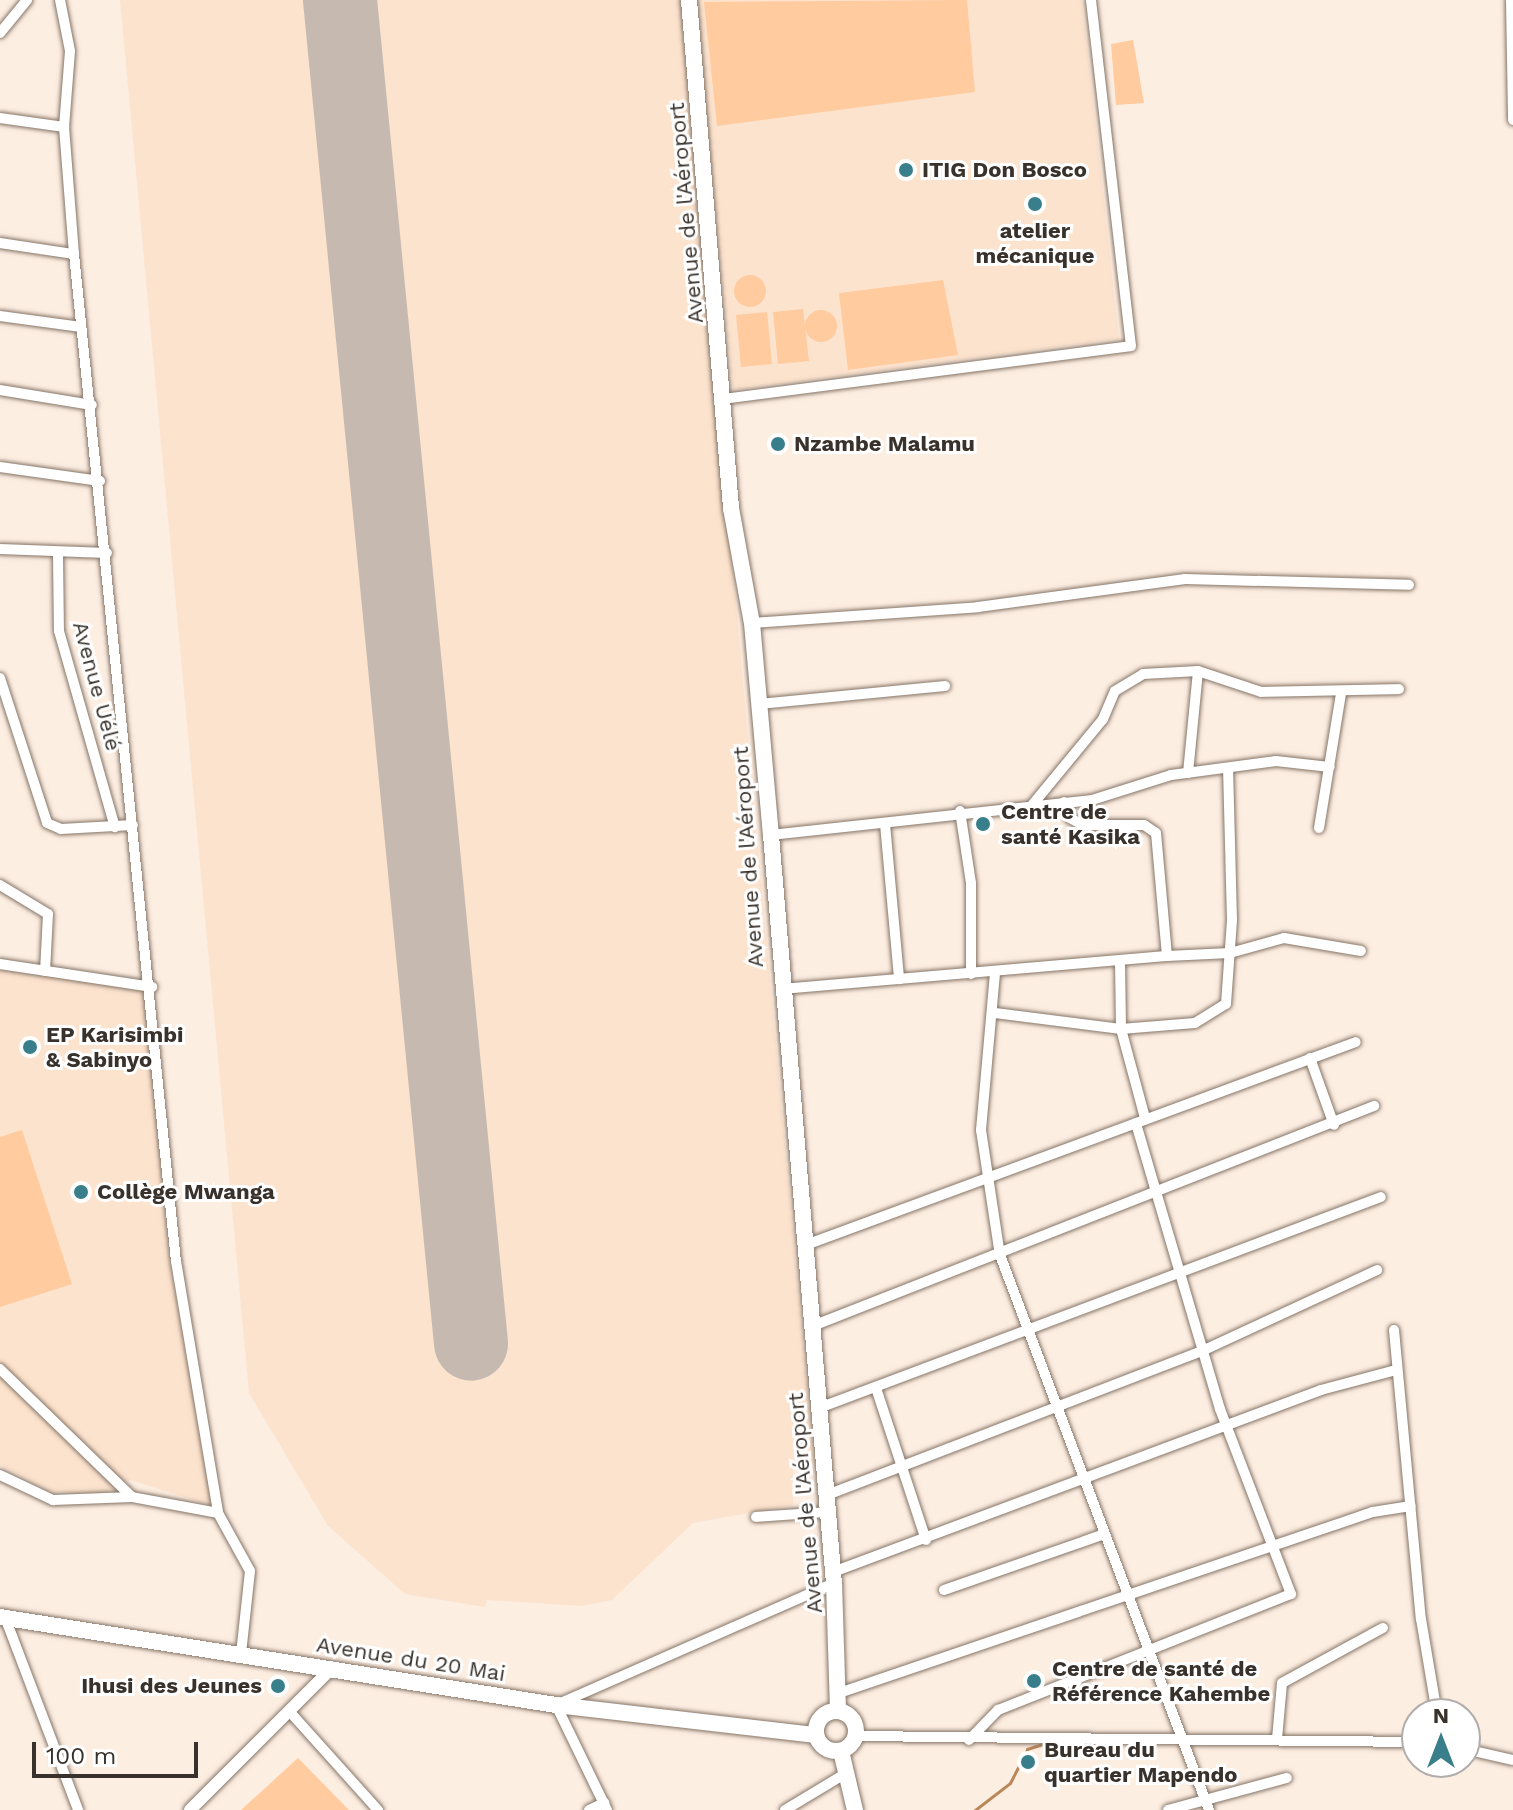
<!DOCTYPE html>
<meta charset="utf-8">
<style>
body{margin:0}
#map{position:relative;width:1513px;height:1810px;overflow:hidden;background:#fdeee2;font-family:"Work Sans",sans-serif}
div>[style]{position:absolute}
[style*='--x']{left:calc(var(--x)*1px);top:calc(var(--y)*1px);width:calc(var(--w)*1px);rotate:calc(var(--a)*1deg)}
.built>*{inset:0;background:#fce3ce}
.green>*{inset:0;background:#ffcb9f}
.round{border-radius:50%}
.stream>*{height:3px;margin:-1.5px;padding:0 1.5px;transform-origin:1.5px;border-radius:1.5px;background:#ba8759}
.runway>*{height:74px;margin:-37px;padding:0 37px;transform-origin:37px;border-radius:37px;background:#c6bab0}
.roads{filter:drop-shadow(0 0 2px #857567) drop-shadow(0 0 2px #857567)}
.minor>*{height:10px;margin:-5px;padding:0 5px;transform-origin:5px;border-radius:5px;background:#fff}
.tertiary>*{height:12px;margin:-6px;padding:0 6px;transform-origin:6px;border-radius:6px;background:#fff}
.primary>*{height:16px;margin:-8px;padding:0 8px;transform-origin:8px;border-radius:8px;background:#fff}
.trunk>*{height:16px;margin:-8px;padding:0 8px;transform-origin:8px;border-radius:8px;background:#fff}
.trunk>.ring{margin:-8px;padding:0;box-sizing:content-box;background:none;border:16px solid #fff;border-radius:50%}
.dots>*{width:22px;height:22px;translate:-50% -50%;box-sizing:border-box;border:4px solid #fff;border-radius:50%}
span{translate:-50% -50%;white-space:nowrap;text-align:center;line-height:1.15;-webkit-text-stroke:6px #fff;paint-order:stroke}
.poi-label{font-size:22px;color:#39322c;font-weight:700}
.left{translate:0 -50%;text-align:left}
.right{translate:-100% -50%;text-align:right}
.street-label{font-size:22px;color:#39322c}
.north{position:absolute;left:1401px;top:1698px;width:80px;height:80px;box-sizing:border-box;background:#fff;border:2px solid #b0adab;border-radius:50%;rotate:0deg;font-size:22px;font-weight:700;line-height:32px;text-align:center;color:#39322c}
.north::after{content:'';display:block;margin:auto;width:28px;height:36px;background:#397e8b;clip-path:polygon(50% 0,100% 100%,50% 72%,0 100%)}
.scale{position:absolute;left:32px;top:1742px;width:166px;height:36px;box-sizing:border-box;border:4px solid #39322c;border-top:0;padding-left:10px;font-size:24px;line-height:28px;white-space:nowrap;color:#39322c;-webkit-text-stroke:6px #fff;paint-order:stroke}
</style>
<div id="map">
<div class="built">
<i style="clip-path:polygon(120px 0,681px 0,814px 1463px,793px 1467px,793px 1505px,693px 1523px,612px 1600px,581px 1606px,487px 1600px,485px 1607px,405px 1594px,328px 1526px,249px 1393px)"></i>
<i style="clip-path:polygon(695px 0,1082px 0,1119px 339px,733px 390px)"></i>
<i style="clip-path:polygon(0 970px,145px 990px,169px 1259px,213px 1506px,130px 1480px,102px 1494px,49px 1491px,0 1465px)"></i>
</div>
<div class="green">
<i style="clip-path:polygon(967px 0,975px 92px,717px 126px,704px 2px)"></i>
<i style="clip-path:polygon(1133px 40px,1144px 103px,1116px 105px,1111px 44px)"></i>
<i class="round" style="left:734px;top:275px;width:32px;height:32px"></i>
<i style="clip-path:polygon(943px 280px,958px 355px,848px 370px,839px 293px)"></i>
<i style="clip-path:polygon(803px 309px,809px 361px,778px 364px,773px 312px)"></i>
<i class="round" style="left:805px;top:310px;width:32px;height:32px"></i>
<i style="clip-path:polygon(767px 312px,772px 364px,741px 367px,736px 315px)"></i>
<i style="clip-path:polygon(22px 1130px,72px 1284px,0 1307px,0 1137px)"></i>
<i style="clip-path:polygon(298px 1758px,349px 1810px,241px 1810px)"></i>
</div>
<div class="stream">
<i style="--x:975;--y:1810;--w:44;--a:-37.6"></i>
<i style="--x:1010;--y:1783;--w:38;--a:-63"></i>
<i style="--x:1027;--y:1749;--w:22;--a:-18"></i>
</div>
<div class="runway">
<i style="--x:340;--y:0;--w:1350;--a:84.43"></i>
</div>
<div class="roads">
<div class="minor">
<i style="--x:60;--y:0;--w:52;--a:78.9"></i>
<i style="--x:70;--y:51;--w:76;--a:94.5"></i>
<i style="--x:64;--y:127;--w:127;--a:85.5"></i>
<i style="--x:74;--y:254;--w:1012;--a:84.22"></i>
<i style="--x:176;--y:1261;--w:255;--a:80.5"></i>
<i style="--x:218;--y:1513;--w:66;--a:61.1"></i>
<i style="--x:250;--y:1571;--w:83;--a:96.2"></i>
<i style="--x:1511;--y:0;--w:120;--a:89"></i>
<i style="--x:0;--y:33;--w:43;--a:-50.7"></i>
<i style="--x:0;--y:118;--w:65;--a:8"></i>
<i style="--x:0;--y:243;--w:75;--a:8.5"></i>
<i style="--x:0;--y:316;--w:82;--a:7.7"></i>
<i style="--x:0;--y:390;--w:93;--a:9.3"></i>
<i style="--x:723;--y:399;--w:411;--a:-7.4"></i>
<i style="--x:1131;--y:346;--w:348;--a:-96.6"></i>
<i style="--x:0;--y:467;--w:101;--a:8"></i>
<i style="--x:0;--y:549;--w:107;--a:2.1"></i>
<i style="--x:58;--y:554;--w:77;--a:89.3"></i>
<i style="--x:59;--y:631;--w:204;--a:74.1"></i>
<i style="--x:752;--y:623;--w:227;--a:-4"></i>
<i style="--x:978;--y:607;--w:209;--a:-7.7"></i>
<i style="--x:1185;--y:579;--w:224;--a:1.5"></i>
<i style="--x:0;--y:678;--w:152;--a:72"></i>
<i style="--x:47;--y:823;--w:15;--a:23"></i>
<i style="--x:61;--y:829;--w:72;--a:-3.2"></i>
<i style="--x:759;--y:704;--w:187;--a:-5.5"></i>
<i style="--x:1188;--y:773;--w:102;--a:-84.4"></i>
<i style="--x:1033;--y:804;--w:110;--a:-50.5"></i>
<i style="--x:1103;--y:719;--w:30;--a:-67"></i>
<i style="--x:1115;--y:691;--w:33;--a:-31"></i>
<i style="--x:1143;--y:674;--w:55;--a:-3.1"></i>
<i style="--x:1198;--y:671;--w:66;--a:18.4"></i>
<i style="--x:1261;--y:692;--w:138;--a:-1.2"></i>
<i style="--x:960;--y:811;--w:73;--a:81.3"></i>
<i style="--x:971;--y:883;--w:91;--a:90"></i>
<i style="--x:885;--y:824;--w:156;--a:84.8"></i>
<i style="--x:1319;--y:828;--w:136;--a:-80.7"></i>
<i style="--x:771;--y:835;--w:323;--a:-6.2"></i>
<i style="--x:1092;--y:800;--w:83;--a:-17.6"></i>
<i style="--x:1171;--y:775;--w:106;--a:-7.6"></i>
<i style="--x:1276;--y:761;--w:54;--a:6.3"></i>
<i style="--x:0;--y:885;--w:56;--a:31.1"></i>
<i style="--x:48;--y:914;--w:57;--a:93"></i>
<i style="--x:1167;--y:956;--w:63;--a:-2.7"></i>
<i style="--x:1230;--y:953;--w:56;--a:-15.5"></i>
<i style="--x:1284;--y:938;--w:78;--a:9.6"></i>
<i style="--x:1120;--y:963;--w:66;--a:89.1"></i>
<i style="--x:1121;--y:1029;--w:92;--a:74.9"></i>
<i style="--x:0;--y:964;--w:154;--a:8.6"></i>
<i style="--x:995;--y:973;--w:158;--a:95.1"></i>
<i style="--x:981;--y:1130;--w:126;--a:81.4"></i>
<i style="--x:1000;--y:1255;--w:593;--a:69.36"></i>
<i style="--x:781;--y:989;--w:387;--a:-4.9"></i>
<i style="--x:1167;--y:956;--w:123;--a:-95.1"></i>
<i style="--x:1156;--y:833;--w:14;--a:-146"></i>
<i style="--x:1144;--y:825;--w:61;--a:180"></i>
<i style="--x:1083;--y:825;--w:15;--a:-152"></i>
<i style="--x:1070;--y:818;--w:17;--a:-111"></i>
<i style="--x:995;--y:1013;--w:127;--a:7.2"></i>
<i style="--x:1121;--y:1029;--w:74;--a:-4.6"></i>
<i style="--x:1195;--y:1023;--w:36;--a:-32"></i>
<i style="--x:1226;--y:1004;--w:84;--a:-85.9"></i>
<i style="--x:1232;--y:920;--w:149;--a:-91.5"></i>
<i style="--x:1310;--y:1058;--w:71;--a:70.3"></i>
<i style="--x:803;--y:1246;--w:589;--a:-20.25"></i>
<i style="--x:810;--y:1327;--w:606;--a:-21.4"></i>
<i style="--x:1394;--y:1330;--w:290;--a:84.7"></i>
<i style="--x:1421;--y:1619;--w:96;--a:80.4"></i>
<i style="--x:0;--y:1369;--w:184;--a:44.1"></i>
<i style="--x:876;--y:1388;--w:160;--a:71.8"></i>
<i style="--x:819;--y:1408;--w:600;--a:-20.58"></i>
<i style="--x:0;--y:1475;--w:59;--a:25.3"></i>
<i style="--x:53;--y:1500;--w:79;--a:-2.2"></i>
<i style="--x:132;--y:1497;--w:87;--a:10.5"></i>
<i style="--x:827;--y:1495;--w:402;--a:-21"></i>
<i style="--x:1202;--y:1351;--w:193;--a:-24.8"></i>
<i style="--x:756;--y:1517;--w:72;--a:-4"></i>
<i style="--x:833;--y:1572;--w:521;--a:-20.45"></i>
<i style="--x:1321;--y:1390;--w:78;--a:-14.9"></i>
<i style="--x:944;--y:1590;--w:170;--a:-19.2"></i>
<i style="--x:6;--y:1620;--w:203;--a:69.2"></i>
<i style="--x:842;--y:1692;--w:561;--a:-18.73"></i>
<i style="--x:1373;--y:1512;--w:38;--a:-9"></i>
<i style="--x:290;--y:1712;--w:132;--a:48.1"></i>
<i style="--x:855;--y:1736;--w:562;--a:0.61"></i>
<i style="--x:1277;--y:1739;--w:56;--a:-84.9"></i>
<i style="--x:1282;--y:1683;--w:115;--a:-28.6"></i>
<i style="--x:969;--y:1740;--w:42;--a:-46"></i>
<i style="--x:998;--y:1710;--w:315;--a:-21.6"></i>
<i style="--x:1291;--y:1594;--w:198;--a:-111"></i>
<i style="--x:1220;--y:1409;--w:298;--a:-106.4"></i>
<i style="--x:1465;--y:1749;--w:49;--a:12.9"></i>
<i style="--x:589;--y:1810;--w:17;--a:-25"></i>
<i style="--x:607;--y:1810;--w:117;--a:-115.9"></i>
<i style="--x:556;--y:1705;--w:304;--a:-23.7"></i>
<i style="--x:785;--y:1810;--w:74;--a:-31.1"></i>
<i style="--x:1168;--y:1810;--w:123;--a:-15.1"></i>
</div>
<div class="tertiary">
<i style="--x:190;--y:1810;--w:201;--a:-45"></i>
</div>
<div class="primary">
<i style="--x:841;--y:1751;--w:61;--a:76.7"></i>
</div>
<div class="trunk">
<i style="--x:689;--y:0;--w:510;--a:85.27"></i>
<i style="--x:731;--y:508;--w:117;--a:79.7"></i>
<i style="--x:752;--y:623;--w:213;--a:84.9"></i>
<i style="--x:771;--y:835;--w:751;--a:85.19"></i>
<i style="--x:834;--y:1583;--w:128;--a:88.2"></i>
<i style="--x:0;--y:1617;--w:563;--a:8.99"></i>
<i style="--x:556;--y:1705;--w:262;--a:6.6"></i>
<i class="ring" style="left:816px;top:1711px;width:24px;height:24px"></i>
</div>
</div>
<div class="dots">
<i style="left:906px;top:170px;background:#397e8b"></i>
<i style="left:1035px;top:204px;background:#397e8b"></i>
<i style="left:778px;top:444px;background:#397e8b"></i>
<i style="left:983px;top:824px;background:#397e8b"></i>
<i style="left:30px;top:1047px;background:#397e8b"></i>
<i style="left:81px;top:1192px;background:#397e8b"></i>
<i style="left:1034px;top:1681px;background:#397e8b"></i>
<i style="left:278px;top:1686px;background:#397e8b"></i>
<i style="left:1028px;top:1762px;background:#397e8b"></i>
</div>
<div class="poi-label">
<span class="left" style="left:922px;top:170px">ITIG Don Bosco</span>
<span style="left:1035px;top:243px">atelier<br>mécanique</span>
<span class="left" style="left:794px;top:444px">Nzambe Malamu</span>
<span class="left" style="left:1001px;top:824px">Centre de<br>santé Kasika</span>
<span class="left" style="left:46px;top:1047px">EP Karisimbi<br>&amp; Sabinyo</span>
<span class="left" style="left:97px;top:1192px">Collège Mwanga</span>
<span class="left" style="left:1052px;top:1681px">Centre de santé de<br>Référence Kahembe</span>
<span class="right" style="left:262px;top:1686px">Ihusi des Jeunes</span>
<span class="left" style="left:1044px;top:1762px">Bureau du<br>quartier Mapendo</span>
</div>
<div class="street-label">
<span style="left:686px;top:213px;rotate:-95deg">Avenue de l'Aéroport</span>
<span style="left:97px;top:686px;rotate:75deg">Avenue Uélé</span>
<span style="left:748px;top:857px;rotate:-94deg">Avenue de l'Aéroport</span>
<span style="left:805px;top:1503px;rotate:-95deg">Avenue de l'Aéroport</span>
<span style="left:411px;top:1659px;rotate:9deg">Avenue du 20 Mai</span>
</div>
<div class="north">N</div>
<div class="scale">100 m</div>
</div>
